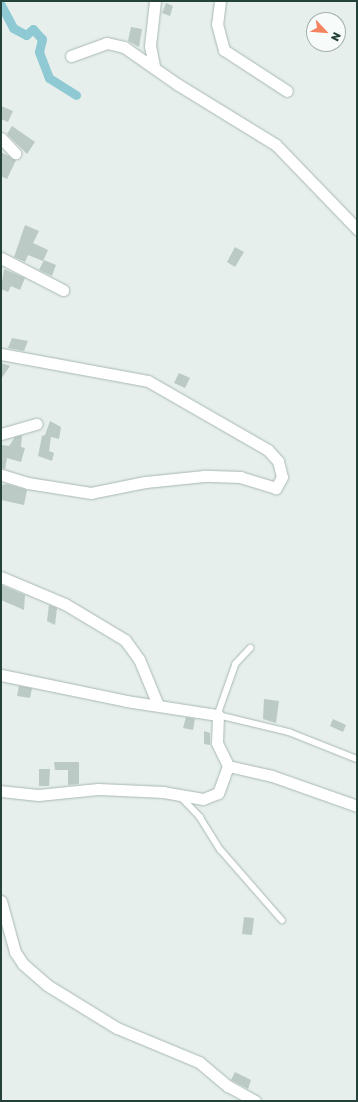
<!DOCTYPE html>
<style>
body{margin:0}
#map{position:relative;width:358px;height:1102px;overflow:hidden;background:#e6efeb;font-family:"Golos Text",sans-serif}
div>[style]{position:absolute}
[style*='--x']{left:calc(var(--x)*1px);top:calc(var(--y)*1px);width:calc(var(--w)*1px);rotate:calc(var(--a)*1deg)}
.canal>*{height:9px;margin:-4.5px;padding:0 4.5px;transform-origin:4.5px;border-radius:4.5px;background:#8ec9d4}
.building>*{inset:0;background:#bbcac4}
.roads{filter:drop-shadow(0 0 1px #a8b8b2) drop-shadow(0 0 1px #a8b8b2)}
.service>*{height:5.5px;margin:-2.75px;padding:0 2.75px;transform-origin:2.75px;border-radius:2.75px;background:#fff}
.minor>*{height:11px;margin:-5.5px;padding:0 5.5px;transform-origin:5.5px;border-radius:5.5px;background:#fff}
span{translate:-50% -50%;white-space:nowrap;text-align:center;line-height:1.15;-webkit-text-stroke:4px #f7fbf9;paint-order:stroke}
.frame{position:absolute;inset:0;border:2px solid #24423a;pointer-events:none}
.north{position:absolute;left:306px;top:12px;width:40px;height:40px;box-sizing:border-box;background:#f7fbf9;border:1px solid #a3b1ad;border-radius:50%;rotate:116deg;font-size:11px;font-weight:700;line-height:16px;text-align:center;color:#24423a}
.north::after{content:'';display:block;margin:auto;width:14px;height:18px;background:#f4845f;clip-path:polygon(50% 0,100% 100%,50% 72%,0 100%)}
</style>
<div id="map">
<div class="canal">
<i style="--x:1;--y:5;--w:26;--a:62"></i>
<i style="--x:13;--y:28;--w:15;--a:28"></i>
<i style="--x:26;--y:35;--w:9;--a:-41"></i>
<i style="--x:33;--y:29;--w:13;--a:48"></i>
<i style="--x:42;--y:39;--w:13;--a:103"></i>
<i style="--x:39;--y:52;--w:28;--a:69"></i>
<i style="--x:49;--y:78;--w:32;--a:32"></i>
</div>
<div class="building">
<i style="clip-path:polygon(166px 3px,173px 6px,170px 16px,162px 13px)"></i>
<i style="clip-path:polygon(131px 27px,142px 29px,139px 47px,128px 41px)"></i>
<i style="clip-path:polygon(1px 106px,13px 111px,8px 122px,1px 119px)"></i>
<i style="clip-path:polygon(12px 126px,35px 142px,27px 154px,7px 134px)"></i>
<i style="clip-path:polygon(1px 152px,16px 160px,7px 179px,1px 176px)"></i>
<i style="clip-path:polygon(25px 225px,39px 231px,33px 243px,48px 250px,43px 261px,28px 255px,25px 262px,14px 257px)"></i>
<i style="clip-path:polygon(235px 247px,244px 252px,235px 267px,227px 262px)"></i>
<i style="clip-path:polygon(44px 260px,56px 265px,52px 276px,39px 270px)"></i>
<i style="clip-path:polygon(4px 269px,25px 278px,20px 290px,11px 286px,8px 292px,1px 289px)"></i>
<i style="clip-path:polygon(12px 338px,28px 341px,24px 351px,8px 348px)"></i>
<i style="clip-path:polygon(1px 363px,10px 366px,1px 379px)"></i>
<i style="clip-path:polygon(179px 373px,190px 378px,185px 388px,174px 383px)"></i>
<i style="clip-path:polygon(50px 421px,61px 427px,59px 439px,51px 437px,49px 451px,54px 453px,52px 461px,38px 456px,42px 436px,45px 435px)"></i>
<i style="clip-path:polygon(22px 435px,21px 447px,25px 448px,21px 462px,7px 458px,5px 469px,1px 468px,2px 445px,9px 446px,15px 437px)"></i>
<i style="clip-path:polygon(7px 484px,27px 490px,24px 505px,1px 500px,1px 485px)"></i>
<i style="clip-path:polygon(1px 585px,25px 595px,24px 610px,1px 600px)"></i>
<i style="clip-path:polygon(49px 605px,57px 608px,55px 625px,47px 621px)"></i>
<i style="clip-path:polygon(19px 686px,32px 688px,30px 698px,17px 696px)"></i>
<i style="clip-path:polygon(264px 699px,279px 701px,276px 723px,263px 719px)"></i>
<i style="clip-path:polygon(186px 717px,195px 719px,193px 730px,183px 728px)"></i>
<i style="clip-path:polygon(333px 719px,346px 725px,343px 732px,330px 726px)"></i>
<i style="clip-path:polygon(204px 731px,210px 733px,210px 745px,204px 744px)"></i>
<i style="clip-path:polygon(54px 762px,79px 762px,79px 784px,68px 785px,68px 770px,55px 770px)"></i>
<i style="clip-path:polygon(39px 769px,50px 769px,49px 786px,39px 786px)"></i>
<i style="clip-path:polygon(244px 917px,254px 918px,252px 935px,242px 934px)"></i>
<i style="clip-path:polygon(235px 1072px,251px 1080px,248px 1089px,231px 1080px)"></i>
</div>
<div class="roads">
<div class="service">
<i style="--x:251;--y:648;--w:22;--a:133"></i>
<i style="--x:236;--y:664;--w:54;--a:109.4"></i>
<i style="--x:218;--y:715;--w:73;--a:13.5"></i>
<i style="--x:289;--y:732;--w:73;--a:21.7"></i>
<i style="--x:181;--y:797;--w:28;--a:46"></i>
<i style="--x:200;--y:817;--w:39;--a:58"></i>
<i style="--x:221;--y:850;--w:93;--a:48.9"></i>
</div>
<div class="minor">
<i style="--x:220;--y:1;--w:23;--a:97"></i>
<i style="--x:217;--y:24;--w:27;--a:75"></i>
<i style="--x:224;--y:50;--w:75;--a:33.1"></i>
<i style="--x:71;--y:56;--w:38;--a:-20"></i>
<i style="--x:107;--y:43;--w:17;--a:13"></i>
<i style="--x:124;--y:47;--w:65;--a:34.9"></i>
<i style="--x:177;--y:84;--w:116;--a:31.6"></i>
<i style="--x:276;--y:145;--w:117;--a:46"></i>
<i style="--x:154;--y:66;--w:20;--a:-101"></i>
<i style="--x:150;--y:46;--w:45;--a:-83.7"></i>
<i style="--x:1;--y:138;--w:21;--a:47"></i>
<i style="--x:1;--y:258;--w:70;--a:27.3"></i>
<i style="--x:1;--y:354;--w:149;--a:10.4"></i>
<i style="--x:148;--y:381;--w:138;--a:29.9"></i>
<i style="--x:268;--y:450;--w:15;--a:48"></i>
<i style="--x:278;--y:461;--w:16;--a:76"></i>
<i style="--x:282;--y:477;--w:13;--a:119"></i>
<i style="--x:276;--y:488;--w:37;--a:-163"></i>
<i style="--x:241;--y:477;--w:37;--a:-178"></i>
<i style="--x:204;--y:476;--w:59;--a:174.2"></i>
<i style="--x:145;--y:482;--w:55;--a:168.5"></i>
<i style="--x:91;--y:493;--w:64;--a:-171"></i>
<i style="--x:28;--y:483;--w:28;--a:-163"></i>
<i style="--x:1;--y:434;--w:37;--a:-16"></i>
<i style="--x:1;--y:577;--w:69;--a:22.9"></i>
<i style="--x:65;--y:604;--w:70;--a:31"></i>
<i style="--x:125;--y:640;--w:24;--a:54"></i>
<i style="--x:139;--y:659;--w:50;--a:67.6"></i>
<i style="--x:1;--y:675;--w:128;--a:11.7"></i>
<i style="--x:126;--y:701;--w:93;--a:8.7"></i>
<i style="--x:218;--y:715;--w:28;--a:92"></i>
<i style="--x:217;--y:743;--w:25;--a:64"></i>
<i style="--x:228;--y:766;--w:29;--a:110"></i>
<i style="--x:218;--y:793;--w:16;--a:158"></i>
<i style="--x:203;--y:799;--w:40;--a:-170"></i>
<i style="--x:164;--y:792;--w:66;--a:-177.4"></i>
<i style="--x:98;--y:789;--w:60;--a:174.3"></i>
<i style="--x:38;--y:795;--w:37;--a:-174"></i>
<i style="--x:228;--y:766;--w:45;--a:12.8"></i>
<i style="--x:272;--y:776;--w:90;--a:19.4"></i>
<i style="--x:1;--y:901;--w:53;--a:74.6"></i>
<i style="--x:15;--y:952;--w:14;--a:56"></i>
<i style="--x:23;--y:964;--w:32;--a:41"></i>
<i style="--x:47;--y:985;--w:82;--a:31.6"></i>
<i style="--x:117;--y:1028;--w:89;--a:22.5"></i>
<i style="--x:199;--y:1062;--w:38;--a:40"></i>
<i style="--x:228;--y:1086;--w:31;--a:29"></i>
</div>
</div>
<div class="frame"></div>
<div class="north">N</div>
</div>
